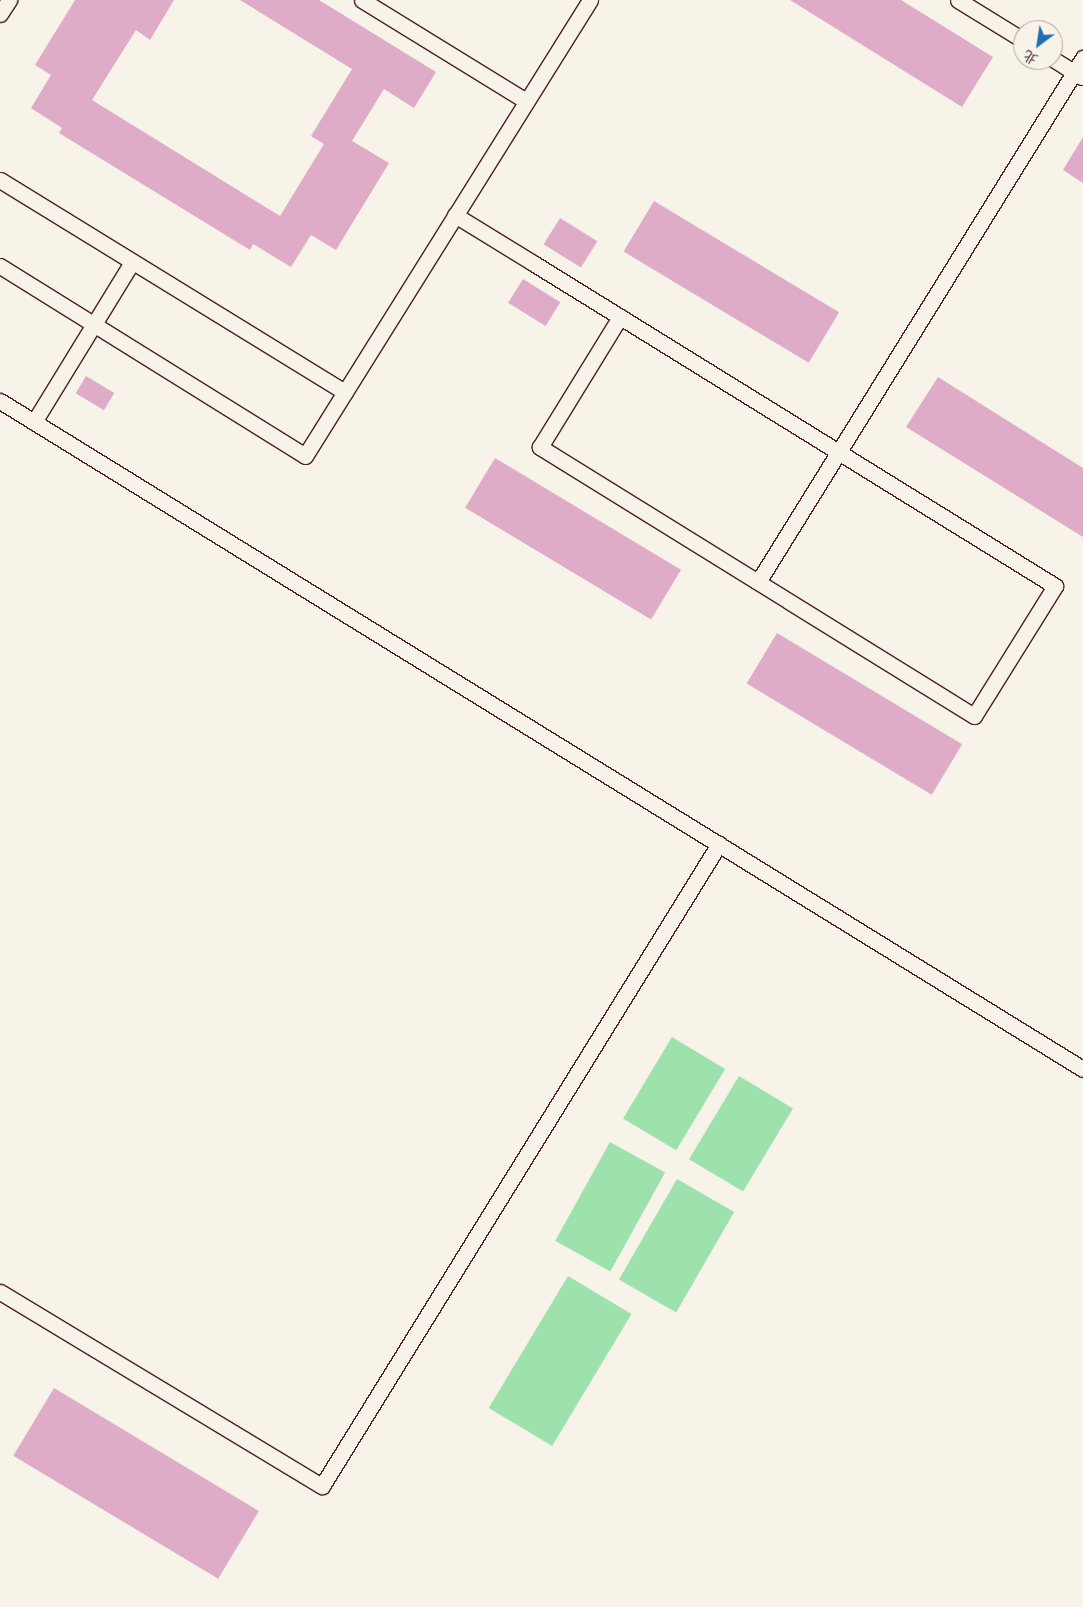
<!DOCTYPE html>
<html>
<head>
<meta charset="utf-8">
<style>
  body { margin:0 }
  #map { position:relative; width:1083px; height:1607px; overflow:hidden; background:#f7f3e8; font-family:Pangolin,"LXGW WenKai TC",sans-serif }
  div>[style] { position:absolute }
  [style*='--x'] { left:calc(var(--x)*1px); top:calc(var(--y)*1px); width:calc(var(--w)*1px); rotate:calc(var(--a)*1deg) }
  .green>* { inset:0; background:#9de1ad; transform-origin:0 0 }
  .building>* { inset:0; background:#dfacc8; transform-origin:0 0 }
  .roads { filter:drop-shadow(1px 0 #4a1f2b) drop-shadow(-1px 0 #4a1f2b) drop-shadow(0 1px #4a1f2b) drop-shadow(0 -1px #4a1f2b) }
  .service>* { height:15px; margin:-7.5px; padding:0 7.5px; transform-origin:7.5px; border-radius:7.5px; background:#f7f3e8 }
  span { translate:-50% -50%; white-space:nowrap; text-align:center; line-height:1.15; -webkit-text-stroke:4px #f7f3e8; paint-order:stroke }
  .north { position:absolute; left:1013px; top:20px; width:50px; height:50px; box-sizing:border-box; background:#f7f3e8; border:1px solid #b29e9c; border-radius:50%; rotate:211deg; font-size:14px; font-weight:700; line-height:20px; text-align:center; color:#4a1f2b }
  .north::after { content:''; display:block; margin:auto; width:18px; height:22px; background:#1f6fb2; clip-path:polygon(50% 0,100% 100%,50% 72%,0 100%) }
</style>
</head>
<body>
<div id="map">
  <div class="green">
    <i style="left:672px;top:1037px;width:62px;height:95px;rotate:31deg"></i>
    <i style="left:739px;top:1076px;width:63px;height:97px;rotate:31deg"></i>
    <i style="left:610px;top:1142px;width:63px;height:113px;rotate:29deg"></i>
    <i style="left:677px;top:1179px;width:66px;height:116px;rotate:30deg"></i>
    <i style="left:568px;top:1276px;width:74px;height:154px;rotate:31deg"></i>
  </div>
  <div class="building">
    <i style="clip-path:polygon(75px 0,174px 0,150px 40px,136px 30px,92px 100px,280px 216px,324px 144px,311px 136px,352px 69px,240px 0,319px 0,436px 72px,414px 108px,384px 89px,352px 141px,389px 163px,336px 250px,311px 235px,291px 267px,253px 244px,250px 250px,59px 133px,62px 128px,31px 108px,51px 75px,35px 65px)"></i>
    <i style="clip-path:polygon(790px 0,901px 0,993px 57px,962px 107px)"></i>
    <i style="clip-path:polygon(1083px 137px,1083px 183px,1063px 170px)"></i>
    <i style="left:654px;top:201px;width:216px;height:59px;rotate:31deg"></i>
    <i style="left:560px;top:218px;width:44px;height:31px;rotate:32deg"></i>
    <i style="left:523px;top:279px;width:44px;height:28px;rotate:32deg"></i>
    <i style="left:86px;top:376px;width:33px;height:20px;rotate:31deg"></i>
    <i style="clip-path:polygon(938px 377px,1083px 468px,1083px 537px,906px 427px)"></i>
    <i style="left:495px;top:458px;width:217px;height:58px;rotate:31deg"></i>
    <i style="left:777px;top:633px;width:216px;height:59px;rotate:31deg"></i>
    <i style="left:54px;top:1388px;width:239px;height:79px;rotate:31deg"></i>
  </div>
  <div class="roads">
    <div class="service">
      <i style="--x:362;--y:0;--w:193;--a:31.6"></i>
      <i style="--x:958;--y:0;--w:76;--a:31.6"></i>
      <i style="--x:0;--y:14;--w:17;--a:-57"></i>
      <i style="--x:1053;--y:59;--w:34;--a:32"></i>
      <i style="--x:0;--y:180;--w:405;--a:31.6"></i>
      <i style="--x:455;--y:215;--w:92;--a:31.6"></i>
      <i style="--x:533;--y:263;--w:614;--a:31.75"></i>
      <i style="--x:1055;--y:586;--w:153;--a:121.9"></i>
      <i style="--x:974;--y:716;--w:511;--a:-148.21"></i>
      <i style="--x:540;--y:447;--w:153;--a:-58.4"></i>
      <i style="--x:0;--y:266;--w:359;--a:31.9"></i>
      <i style="--x:305;--y:456;--w:538;--a:-57.99"></i>
      <i style="--x:0;--y:401;--w:1272;--a:31.67"></i>
      <i style="--x:34;--y:422;--w:188;--a:-58.5"></i>
      <i style="--x:758;--y:582;--w:617;--a:-58.19"></i>
      <i style="--x:0;--y:1292;--w:376;--a:31.1"></i>
      <i style="--x:322;--y:1486;--w:755;--a:-58.27"></i>
    </div>
  </div>
  <div class="north">北</div>
</div>
</body>
</html>
